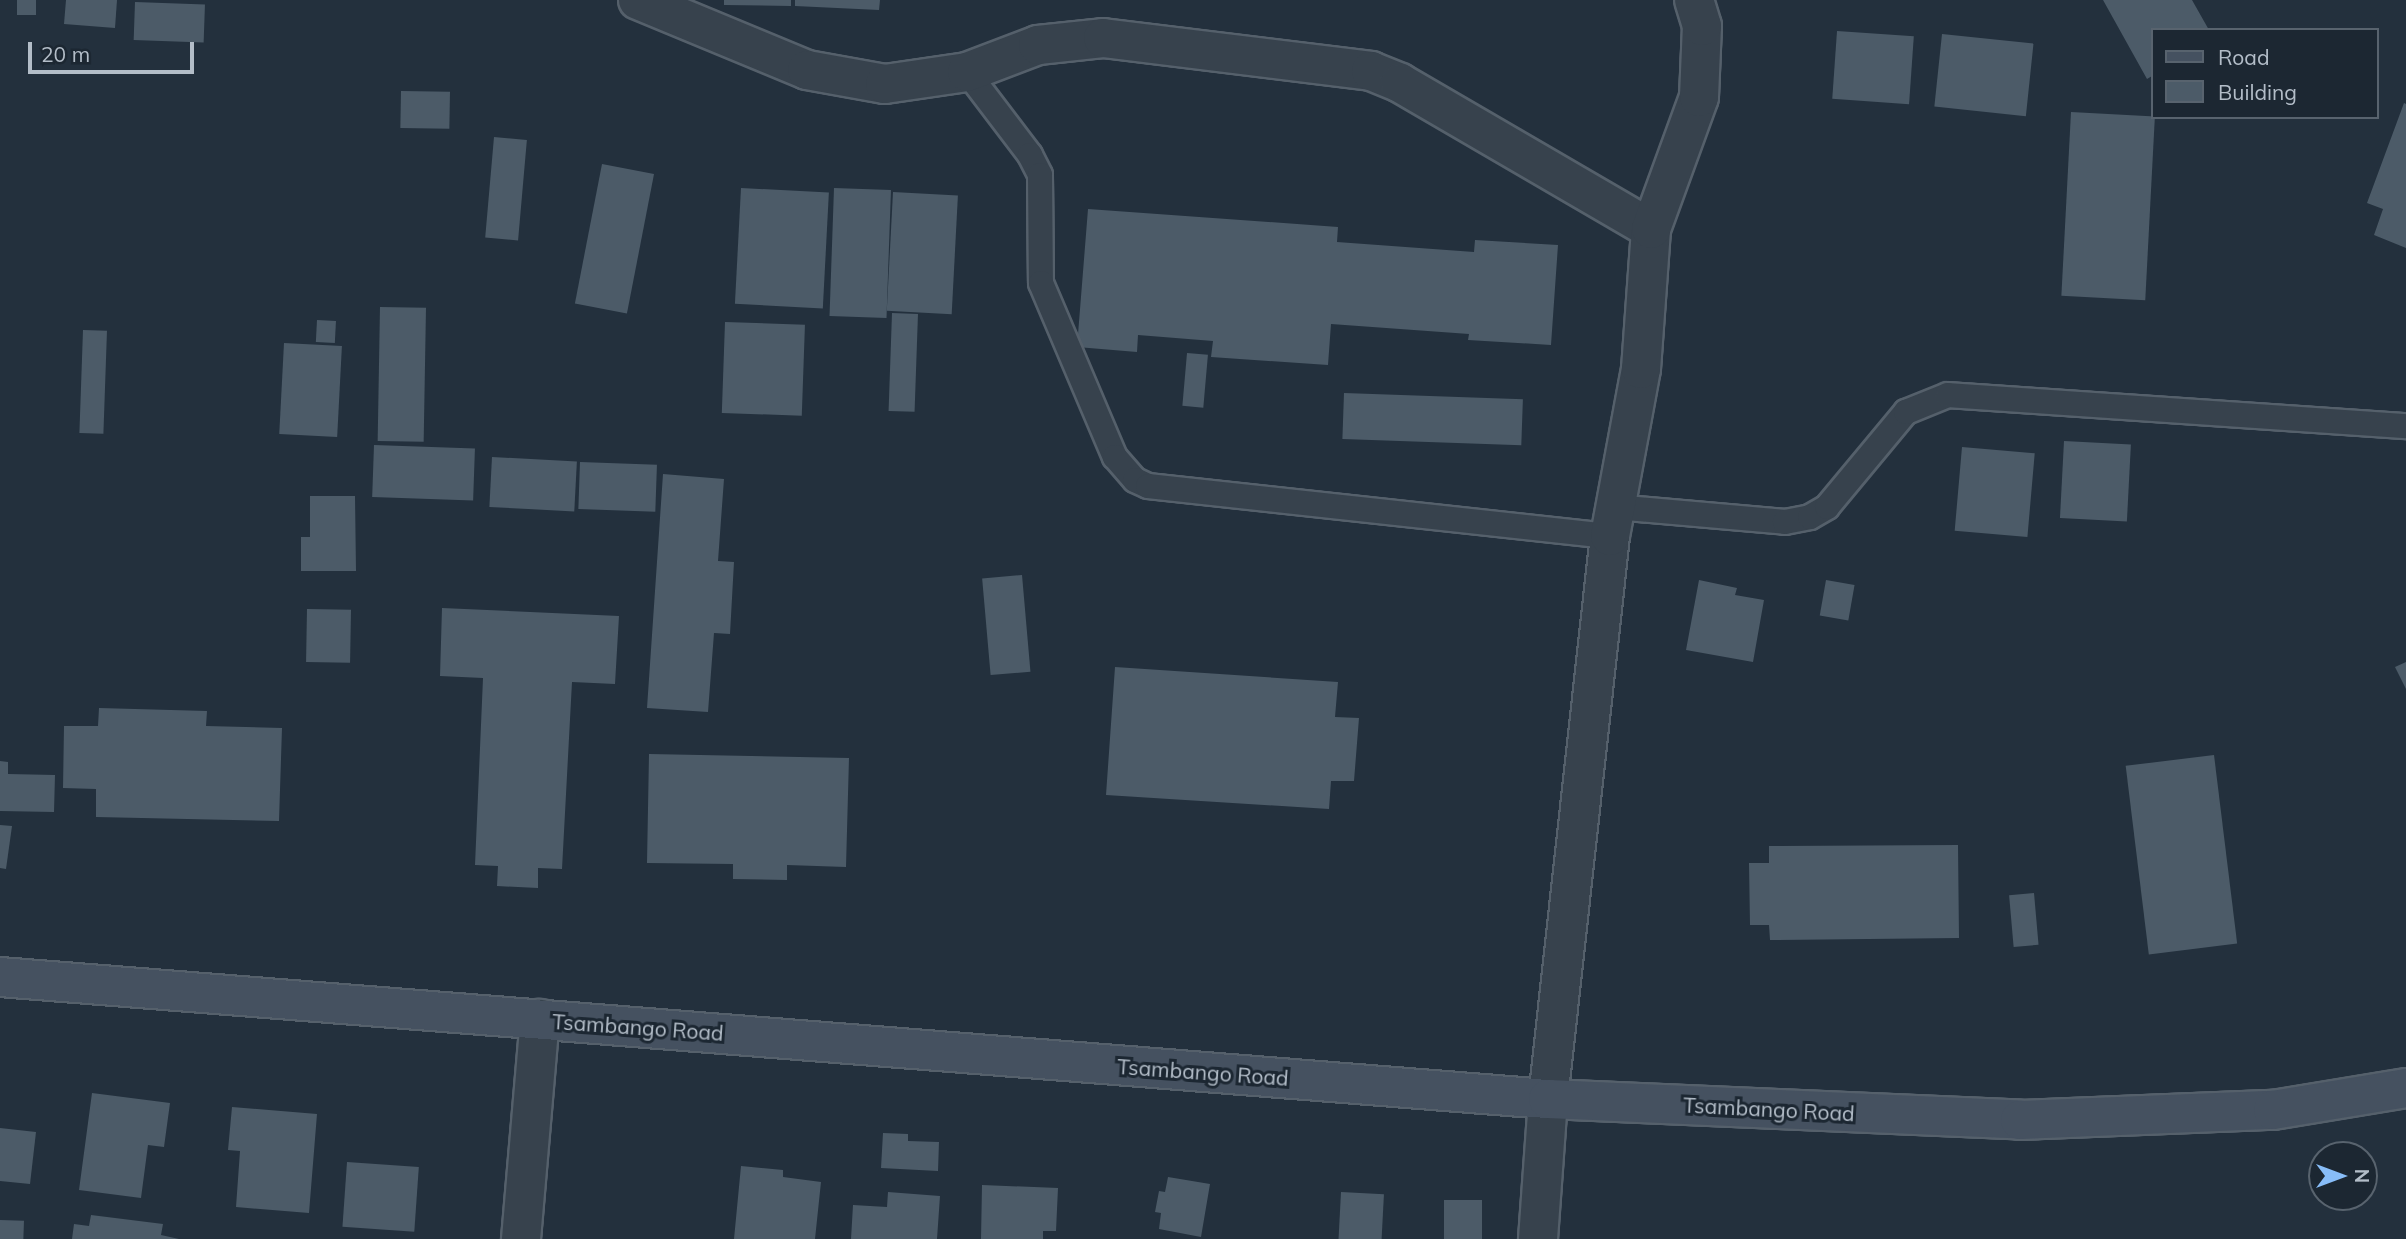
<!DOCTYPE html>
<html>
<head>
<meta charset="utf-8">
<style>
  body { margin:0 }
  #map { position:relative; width:2406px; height:1239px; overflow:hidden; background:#23303d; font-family:Mulish,sans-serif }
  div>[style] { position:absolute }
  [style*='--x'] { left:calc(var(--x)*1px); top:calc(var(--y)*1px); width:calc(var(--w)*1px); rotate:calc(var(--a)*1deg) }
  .building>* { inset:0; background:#4c5b68; transform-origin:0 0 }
  .roads { filter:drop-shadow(2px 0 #55606b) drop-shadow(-2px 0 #55606b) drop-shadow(0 2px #55606b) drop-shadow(0 -2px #55606b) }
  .lane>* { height:24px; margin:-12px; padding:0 12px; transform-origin:12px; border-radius:12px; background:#37424d }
  .street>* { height:38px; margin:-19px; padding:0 19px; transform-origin:19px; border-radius:19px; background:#37424d }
  .secondary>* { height:38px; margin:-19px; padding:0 19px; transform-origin:19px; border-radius:19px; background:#455160 }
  span { translate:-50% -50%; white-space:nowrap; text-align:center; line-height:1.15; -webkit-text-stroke:6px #1c2732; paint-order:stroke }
  .street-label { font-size:21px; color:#b3bdc8 }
  .legend { position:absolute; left:2151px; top:28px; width:228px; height:91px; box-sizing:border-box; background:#1c2732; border:2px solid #58636e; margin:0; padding:9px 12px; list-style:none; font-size:21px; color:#b3bdc8 }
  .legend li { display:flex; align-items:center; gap:14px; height:35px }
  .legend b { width:35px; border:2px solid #58636e }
  .north { position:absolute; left:2308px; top:1141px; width:70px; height:70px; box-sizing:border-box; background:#1c2732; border:2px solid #58636e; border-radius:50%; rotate:90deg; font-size:19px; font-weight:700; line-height:28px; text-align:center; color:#b3bdc8 }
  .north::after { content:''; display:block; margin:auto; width:24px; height:32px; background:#88bdf8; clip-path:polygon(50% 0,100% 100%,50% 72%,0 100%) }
  .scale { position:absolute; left:28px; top:42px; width:166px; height:32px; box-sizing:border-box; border:4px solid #b3bdc8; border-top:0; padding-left:9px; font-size:21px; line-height:24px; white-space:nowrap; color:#b3bdc8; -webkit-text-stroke:5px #1c2732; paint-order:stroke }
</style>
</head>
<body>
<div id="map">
  <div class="building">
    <i style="left:17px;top:0;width:19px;height:15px"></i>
    <i style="clip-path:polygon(66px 0,117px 0,115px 28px,64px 24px)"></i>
    <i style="clip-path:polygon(724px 0,791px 0,791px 6px,724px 5px)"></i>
    <i style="clip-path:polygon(795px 0,880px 0,879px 10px,795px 6px)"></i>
    <i style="clip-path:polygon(2103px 0,2192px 0,2209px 30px,2152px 30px,2152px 76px,2147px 79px)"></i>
    <i style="left:135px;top:2px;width:70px;height:38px;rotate:2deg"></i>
    <i style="left:1837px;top:31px;width:77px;height:68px;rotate:4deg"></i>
    <i style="left:1942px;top:34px;width:92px;height:73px;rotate:6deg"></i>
    <i style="left:401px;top:91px;width:49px;height:37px;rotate:1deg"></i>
    <i style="clip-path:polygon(2404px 103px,2406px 104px,2406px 248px,2374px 235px,2383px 209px,2367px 203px)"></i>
    <i style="left:2071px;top:112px;width:84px;height:184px;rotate:3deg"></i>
    <i style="left:494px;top:137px;width:33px;height:101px;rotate:5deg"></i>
    <i style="left:602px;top:164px;width:53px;height:142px;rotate:11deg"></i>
    <i style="left:741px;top:188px;width:88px;height:116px;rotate:3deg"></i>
    <i style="left:834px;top:188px;width:57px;height:128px;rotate:2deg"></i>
    <i style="left:893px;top:192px;width:65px;height:119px;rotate:3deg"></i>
    <i style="clip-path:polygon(1088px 209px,1338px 227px,1337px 242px,1474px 252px,1475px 240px,1558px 245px,1551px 345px,1468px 340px,1469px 334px,1331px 324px,1328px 365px,1211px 357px,1213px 341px,1138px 335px,1137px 352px,1077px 347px)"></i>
    <i style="left:380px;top:307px;width:46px;height:134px;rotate:1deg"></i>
    <i style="left:892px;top:313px;width:26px;height:98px;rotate:2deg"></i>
    <i style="left:317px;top:320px;width:19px;height:22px;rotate:3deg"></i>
    <i style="left:725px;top:322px;width:80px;height:91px;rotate:2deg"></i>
    <i style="left:83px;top:330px;width:24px;height:103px;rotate:2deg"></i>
    <i style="left:284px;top:343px;width:58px;height:91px;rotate:3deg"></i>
    <i style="left:1187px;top:353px;width:21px;height:53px;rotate:5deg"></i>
    <i style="left:1344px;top:393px;width:179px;height:46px;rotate:2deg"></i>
    <i style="left:2064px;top:441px;width:67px;height:77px;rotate:3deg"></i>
    <i style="left:374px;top:445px;width:101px;height:52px;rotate:2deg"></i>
    <i style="left:1962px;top:447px;width:73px;height:84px;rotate:5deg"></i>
    <i style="left:492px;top:457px;width:85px;height:50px;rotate:3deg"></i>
    <i style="left:580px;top:462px;width:77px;height:47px;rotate:2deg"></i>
    <i style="clip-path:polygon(663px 474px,724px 479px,718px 561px,734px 562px,730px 634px,714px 633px,708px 712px,647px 708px)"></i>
    <i style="clip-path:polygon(310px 496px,355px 496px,356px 571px,301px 571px,301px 537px,310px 537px)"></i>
    <i style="left:1022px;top:575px;width:97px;height:40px;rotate:85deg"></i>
    <i style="clip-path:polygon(1699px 580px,1737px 588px,1735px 595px,1764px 600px,1753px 662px,1686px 650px)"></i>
    <i style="left:1826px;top:580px;width:29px;height:36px;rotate:10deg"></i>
    <i style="clip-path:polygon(442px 608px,619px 616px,615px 684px,572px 682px,562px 869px,538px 868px,538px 888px,497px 886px,498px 866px,475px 865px,483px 678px,440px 676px)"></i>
    <i style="left:307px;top:609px;width:44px;height:53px;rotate:1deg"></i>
    <i style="clip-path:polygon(2406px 662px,2406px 689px,2395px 667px)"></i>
    <i style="clip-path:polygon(1115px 667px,1338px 682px,1335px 717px,1359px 718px,1354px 781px,1331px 781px,1329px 809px,1106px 795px)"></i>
    <i style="clip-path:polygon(99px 708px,207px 711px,206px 726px,282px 728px,279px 821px,96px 817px,96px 789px,63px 788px,64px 726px,98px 726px)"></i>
    <i style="clip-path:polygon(649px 754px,849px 758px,846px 867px,787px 865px,787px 880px,733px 879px,733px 864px,647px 863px)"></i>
    <i style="left:2214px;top:755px;width:190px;height:89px;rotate:83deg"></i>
    <i style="clip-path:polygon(0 761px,8px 762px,8px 774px,55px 775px,54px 812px,0 811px)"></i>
    <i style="clip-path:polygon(0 825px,12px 826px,6px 869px,0 868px)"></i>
    <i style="clip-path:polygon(1958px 845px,1959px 938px,1770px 940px,1769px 925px,1750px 925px,1749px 863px,1769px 863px,1769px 846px)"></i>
    <i style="left:2034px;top:893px;width:52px;height:25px;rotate:85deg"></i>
    <i style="clip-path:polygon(92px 1093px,170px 1103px,164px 1147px,148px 1145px,141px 1198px,79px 1190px)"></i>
    <i style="clip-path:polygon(232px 1107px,317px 1114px,309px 1213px,236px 1207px,240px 1151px,228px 1150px)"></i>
    <i style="clip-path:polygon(0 1128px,36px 1132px,30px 1184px,0 1181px)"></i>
    <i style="clip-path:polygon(883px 1133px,908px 1134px,908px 1141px,939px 1142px,938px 1171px,881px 1168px)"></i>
    <i style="left:347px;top:1162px;width:72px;height:65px;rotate:4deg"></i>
    <i style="clip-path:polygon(741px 1166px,783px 1170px,783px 1177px,821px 1182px,815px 1239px,734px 1239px)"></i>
    <i style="clip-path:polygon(1168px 1177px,1210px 1184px,1201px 1237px,1159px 1229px,1161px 1213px,1155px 1212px,1159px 1191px,1165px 1192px)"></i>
    <i style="clip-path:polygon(982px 1185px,1058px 1188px,1056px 1231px,1043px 1231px,1043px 1239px,981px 1239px)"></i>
    <i style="clip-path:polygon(888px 1192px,940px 1196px,937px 1239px,851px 1239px,853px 1205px,887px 1207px)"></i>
    <i style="left:1341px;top:1192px;width:43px;height:47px;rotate:3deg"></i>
    <i style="left:1444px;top:1200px;width:38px;height:39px"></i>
    <i style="clip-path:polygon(91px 1215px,163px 1224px,161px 1235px,179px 1239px,72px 1239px,74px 1224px,89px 1226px)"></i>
    <i style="left:0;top:1220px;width:24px;height:19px;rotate:2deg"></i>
  </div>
  <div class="roads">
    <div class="lane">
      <i style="--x:967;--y:72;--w:104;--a:52.8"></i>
      <i style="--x:1030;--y:155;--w:22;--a:63"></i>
      <i style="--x:1040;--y:175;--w:108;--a:89.5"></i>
      <i style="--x:1041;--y:283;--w:189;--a:67"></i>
      <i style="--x:1115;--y:457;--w:30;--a:49"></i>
      <i style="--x:1135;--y:480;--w:14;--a:25"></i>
      <i style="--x:1148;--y:486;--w:465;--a:6.2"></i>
      <i style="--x:1615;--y:507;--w:171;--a:5"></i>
      <i style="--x:1785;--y:522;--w:25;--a:-11"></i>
      <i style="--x:1810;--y:517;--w:20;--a:-30"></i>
      <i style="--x:1827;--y:507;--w:124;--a:-50.3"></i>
      <i style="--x:1906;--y:412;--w:45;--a:-22"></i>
      <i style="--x:1948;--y:395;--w:459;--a:3.9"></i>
    </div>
    <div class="street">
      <i style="--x:638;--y:0;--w:183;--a:22.5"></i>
      <i style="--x:807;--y:70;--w:79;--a:10.2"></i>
      <i style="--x:885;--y:84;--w:83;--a:-8.3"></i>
      <i style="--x:967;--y:72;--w:76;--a:-20.8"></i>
      <i style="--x:1038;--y:45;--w:65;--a:-6.1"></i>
      <i style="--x:1103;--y:38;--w:270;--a:7"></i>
      <i style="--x:1371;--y:71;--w:31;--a:22"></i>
      <i style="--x:1400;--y:83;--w:290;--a:30.2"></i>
      <i style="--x:521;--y:1239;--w:221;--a:-85.1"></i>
      <i style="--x:1538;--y:1239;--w:140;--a:-85.9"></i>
      <i style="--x:1548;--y:1099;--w:566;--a:-83.72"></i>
      <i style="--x:1610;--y:536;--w:170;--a:-79.5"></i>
      <i style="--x:1641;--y:369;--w:140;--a:-85.9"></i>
      <i style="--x:1651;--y:229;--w:140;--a:-70"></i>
      <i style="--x:1699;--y:97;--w:71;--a:-87.6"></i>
      <i style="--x:1702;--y:26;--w:27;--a:-107"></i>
    </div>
    <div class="secondary">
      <i style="--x:0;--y:977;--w:1553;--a:4.51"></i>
      <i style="--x:1548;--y:1099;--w:472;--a:2.5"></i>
      <i style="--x:2020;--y:1120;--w:253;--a:-2.3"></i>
      <i style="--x:2273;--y:1110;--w:135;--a:-9.4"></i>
    </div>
  </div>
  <div class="street-label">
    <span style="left:638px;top:1027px;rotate:4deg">Tsambango Road</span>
    <span style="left:1203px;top:1072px;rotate:4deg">Tsambango Road</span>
    <span style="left:1769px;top:1109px;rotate:3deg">Tsambango Road</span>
  </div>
  <ul class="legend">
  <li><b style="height:9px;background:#455160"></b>Road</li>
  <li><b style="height:19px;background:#4c5b68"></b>Building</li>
  </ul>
  <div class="north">N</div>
  <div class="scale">20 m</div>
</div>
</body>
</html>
